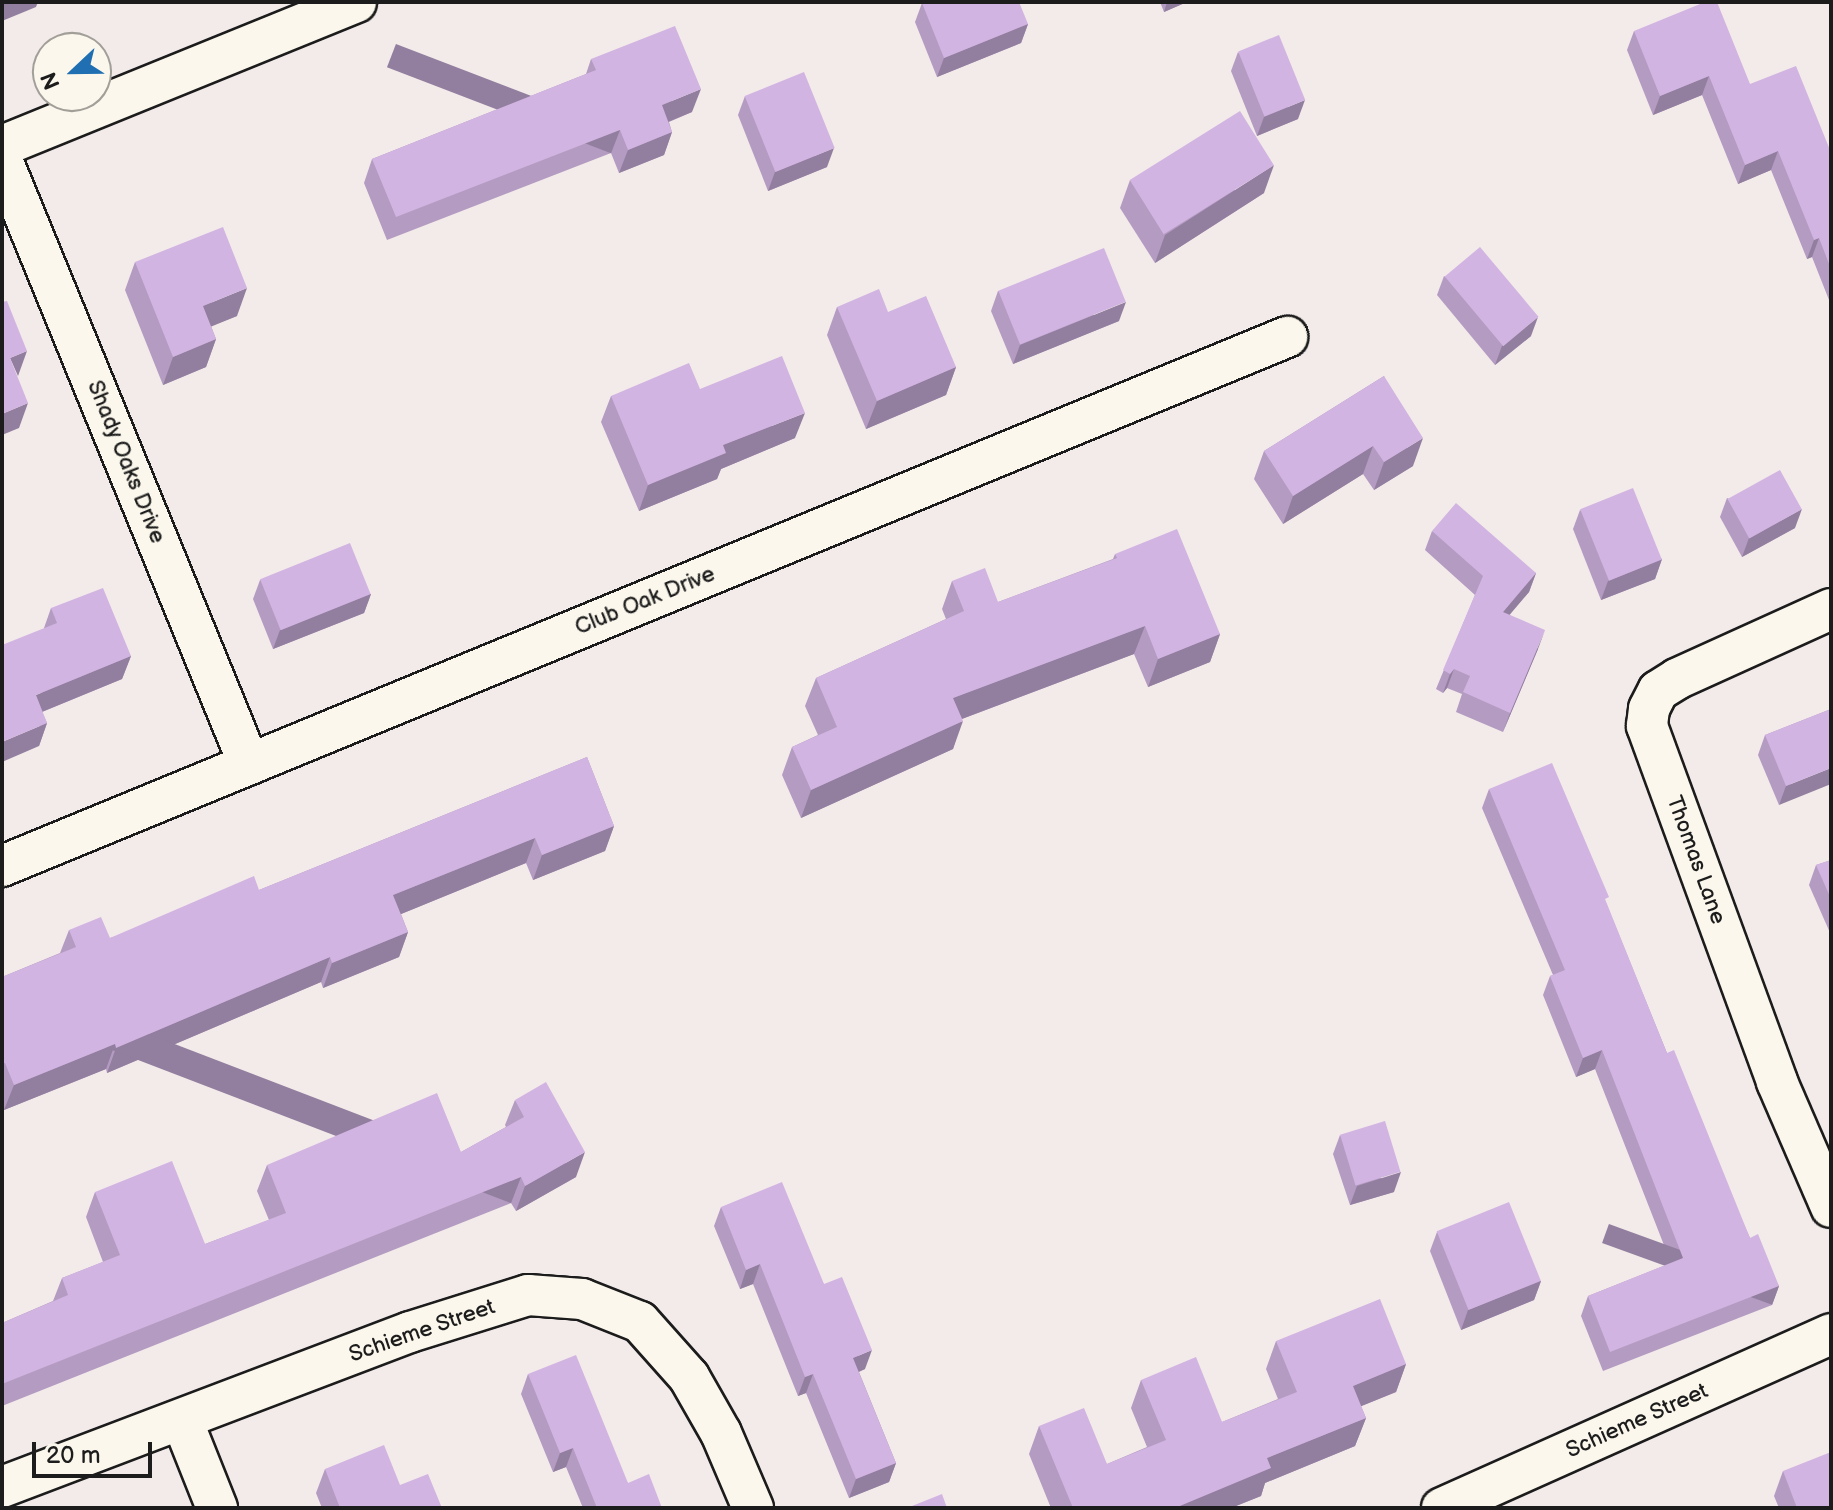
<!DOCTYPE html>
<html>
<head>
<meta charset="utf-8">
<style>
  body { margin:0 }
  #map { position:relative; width:1833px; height:1510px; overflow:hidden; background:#f3eaea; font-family:"Balsamiq Sans",sans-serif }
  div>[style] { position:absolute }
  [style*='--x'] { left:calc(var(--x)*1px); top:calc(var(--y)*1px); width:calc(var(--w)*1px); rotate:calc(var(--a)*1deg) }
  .roads { filter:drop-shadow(2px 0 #1c1c1c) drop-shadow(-2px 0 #1c1c1c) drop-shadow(0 2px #1c1c1c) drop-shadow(0 -2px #1c1c1c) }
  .minor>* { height:40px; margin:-20px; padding:0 20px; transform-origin:20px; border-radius:20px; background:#fbf7ec }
  .wall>* { inset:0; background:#b49bc2 }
  .shaded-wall>* { inset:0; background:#927e9e; transform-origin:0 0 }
  .building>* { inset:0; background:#d1b4e1; transform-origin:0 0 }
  span { translate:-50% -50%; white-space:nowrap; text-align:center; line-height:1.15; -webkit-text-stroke:6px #fbf7ec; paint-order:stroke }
  .street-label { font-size:22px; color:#1c1c1c }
  .frame { position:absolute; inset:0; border:4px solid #1c1c1c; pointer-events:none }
  .north { position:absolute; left:32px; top:32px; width:80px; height:80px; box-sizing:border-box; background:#fbf7ec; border:2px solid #a29f99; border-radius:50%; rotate:248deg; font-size:22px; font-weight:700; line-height:32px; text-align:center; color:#1c1c1c }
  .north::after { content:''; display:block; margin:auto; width:28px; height:36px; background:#1f6fb2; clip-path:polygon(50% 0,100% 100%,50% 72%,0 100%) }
  .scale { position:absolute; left:32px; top:1442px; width:120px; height:36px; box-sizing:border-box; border:4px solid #1c1c1c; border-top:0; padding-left:10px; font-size:24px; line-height:28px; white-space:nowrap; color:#1c1c1c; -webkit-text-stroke:6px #fbf7ec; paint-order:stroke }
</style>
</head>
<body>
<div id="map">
  <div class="roads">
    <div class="minor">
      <i style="--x:2;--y:146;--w:382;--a:-22.1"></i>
      <i style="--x:2;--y:160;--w:653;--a:67.76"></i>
      <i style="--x:1831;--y:609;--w:169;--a:155.6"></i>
      <i style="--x:1677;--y:679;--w:22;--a:148"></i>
      <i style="--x:1658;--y:691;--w:20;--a:117"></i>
      <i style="--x:1649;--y:709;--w:17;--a:97"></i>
      <i style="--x:1647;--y:726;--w:379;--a:69.9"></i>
      <i style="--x:1777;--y:1082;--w:136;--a:66.6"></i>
      <i style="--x:2;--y:866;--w:1390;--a:-22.38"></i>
      <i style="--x:182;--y:1420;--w:95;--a:68.3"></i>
      <i style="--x:2;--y:1487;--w:436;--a:-20.8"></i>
      <i style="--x:410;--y:1332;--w:124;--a:-17.4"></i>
      <i style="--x:528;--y:1295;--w:54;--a:4.2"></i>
      <i style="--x:582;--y:1299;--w:62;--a:21.6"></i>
      <i style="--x:640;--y:1322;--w:74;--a:48.3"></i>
      <i style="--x:689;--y:1377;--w:64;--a:60.3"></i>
      <i style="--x:721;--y:1433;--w:82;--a:66.9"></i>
      <i style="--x:1442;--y:1508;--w:426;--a:-24.1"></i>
    </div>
  </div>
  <div class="wall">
    <i style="clip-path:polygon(1160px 2px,1187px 2px,1164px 12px)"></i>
    <i style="clip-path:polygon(922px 3px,1028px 24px,1021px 43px,937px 77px,915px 22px)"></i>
    <i style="clip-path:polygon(1634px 31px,1750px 84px,1830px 150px,1831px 149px,1831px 305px,1812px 257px,1807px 259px,1771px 170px,1738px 184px,1702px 95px,1653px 115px,1627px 50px)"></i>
    <i style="clip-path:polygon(1238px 52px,1298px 119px,1257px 136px,1231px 71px)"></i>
    <i style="clip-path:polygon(591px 59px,692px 112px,669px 122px,672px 132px,664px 155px,619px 173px,611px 153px,387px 240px,364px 183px,372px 159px,586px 74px)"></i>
    <i style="clip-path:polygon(745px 96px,827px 167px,768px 191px,738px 115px)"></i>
    <i style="clip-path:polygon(1130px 180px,1264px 193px,1155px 263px,1120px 208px)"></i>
    <i style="clip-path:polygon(135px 262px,237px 316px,211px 326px,216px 339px,206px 367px,163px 385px,125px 290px)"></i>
    <i style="clip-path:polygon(1444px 276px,1531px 336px,1495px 365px,1437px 295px)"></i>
    <i style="clip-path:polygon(998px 291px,1119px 321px,1013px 364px,991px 311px)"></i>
    <i style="clip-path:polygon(837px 307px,888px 312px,956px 367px,946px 395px,866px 429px,827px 335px)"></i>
    <i style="clip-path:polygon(1384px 376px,1413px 466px,1374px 490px,1363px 474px,1283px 524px,1254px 479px,1264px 451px)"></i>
    <i style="clip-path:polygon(700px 389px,795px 438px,721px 469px,717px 479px,639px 511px,601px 422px,611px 396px)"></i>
    <i style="clip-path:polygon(1727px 498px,1795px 528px,1742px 557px,1720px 517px)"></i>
    <i style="clip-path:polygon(1580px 510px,1662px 559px,1655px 579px,1601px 600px,1573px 529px)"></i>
    <i style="clip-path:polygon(1432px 531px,1536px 573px,1529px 592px,1509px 614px,1538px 649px,1503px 732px,1456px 712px,1462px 694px,1447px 688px,1443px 693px,1436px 689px,1475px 595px,1425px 550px)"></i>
    <i style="clip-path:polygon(1115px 554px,1220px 634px,1210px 662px,1148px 687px,1134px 654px,962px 719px,953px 749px,801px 818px,782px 775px,792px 747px,818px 735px,805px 706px,816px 678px,946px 619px,942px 609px,952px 581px,998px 602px,1113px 559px)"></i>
    <i style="clip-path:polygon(260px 580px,371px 594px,364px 613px,273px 649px,253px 599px)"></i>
    <i style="clip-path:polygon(51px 608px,131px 656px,122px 679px,42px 712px,47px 723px,39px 746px,44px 628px)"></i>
    <i style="clip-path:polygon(1831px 709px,1779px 805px,1758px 755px,1765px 735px)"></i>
    <i style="clip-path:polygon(587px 757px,614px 826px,605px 851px,533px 880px,526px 863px,401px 914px,408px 932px,399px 957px,323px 988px,321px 982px,107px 1073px,106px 1069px,4px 1110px,2px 1104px,2px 977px,60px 953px,69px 930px,110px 938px,259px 890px)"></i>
    <i style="clip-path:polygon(1489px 789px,1606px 903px,1667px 1053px,1750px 1238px,1779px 1286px,1772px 1305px,1603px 1371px,1581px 1316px,1588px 1296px,1671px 1263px,1595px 1069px,1576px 1077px,1543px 995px,1550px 976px,1553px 975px,1482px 808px)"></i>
    <i style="clip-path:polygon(1831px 860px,1831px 935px,1809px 885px,1816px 865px)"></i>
    <i style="clip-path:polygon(515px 1100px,576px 1177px,516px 1211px,511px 1203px,2px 1406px,2px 1323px,53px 1301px,62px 1278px,103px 1262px,86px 1217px,95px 1192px,205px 1244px,269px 1220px,257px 1191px,267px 1165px,461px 1152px,506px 1127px,505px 1125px)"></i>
    <i style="clip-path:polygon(1340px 1135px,1394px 1192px,1350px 1205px,1333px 1154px)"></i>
    <i style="clip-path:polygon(721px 1207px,824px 1284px,865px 1369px,859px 1372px,896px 1463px,889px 1482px,849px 1498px,806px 1393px,798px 1396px,753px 1284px,740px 1289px,714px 1226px)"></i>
    <i style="clip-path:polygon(1437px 1232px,1541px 1281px,1534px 1300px,1461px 1330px,1430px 1251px)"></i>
    <i style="clip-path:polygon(1276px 1341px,1406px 1364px,1396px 1392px,1361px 1406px,1366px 1418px,1355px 1446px,1265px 1483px,1261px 1496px,1231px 1508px,1051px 1508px,1029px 1454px,1039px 1426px,1107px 1464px,1147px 1447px,1131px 1408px,1141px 1380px,1222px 1422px,1278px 1399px,1266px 1369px)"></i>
    <i style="clip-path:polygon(528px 1374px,628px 1483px,662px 1508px,583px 1508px,566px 1467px,553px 1472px,521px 1394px)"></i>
    <i style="clip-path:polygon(325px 1469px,400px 1485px,442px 1508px,322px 1508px,316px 1493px)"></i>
    <i style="clip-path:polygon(1783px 1471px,1831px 1508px,1779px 1508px,1774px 1496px)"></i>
  </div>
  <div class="shaded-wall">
    <i style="clip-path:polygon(2px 2px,38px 2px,36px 7px,2px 21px)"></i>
    <i style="clip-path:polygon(1167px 2px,1187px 2px,1164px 12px)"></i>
    <i style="clip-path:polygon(1028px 24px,1021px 43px,937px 77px,944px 58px)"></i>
    <i style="clip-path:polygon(1709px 76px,1702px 95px,1653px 115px,1660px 96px)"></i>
    <i style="clip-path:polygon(701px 89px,692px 112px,653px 128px,662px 105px)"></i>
    <i style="clip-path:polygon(1305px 100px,1298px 119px,1257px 136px,1264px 117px)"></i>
    <i style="left:620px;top:130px;width:25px;height:240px;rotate:111deg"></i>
    <i style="clip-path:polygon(672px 132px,664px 155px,619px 173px,628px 150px)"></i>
    <i style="clip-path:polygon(834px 148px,827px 167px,768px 191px,775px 172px)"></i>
    <i style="clip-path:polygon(1778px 151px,1771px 170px,1738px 184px,1745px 165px)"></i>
    <i style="clip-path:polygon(1274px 165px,1264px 193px,1155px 263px,1165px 235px)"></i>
    <i style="clip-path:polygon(1819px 238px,1812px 257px,1807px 259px,1814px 240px)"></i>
    <i style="clip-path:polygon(247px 288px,237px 316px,193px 334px,203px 306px)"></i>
    <i style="clip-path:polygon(1126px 302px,1119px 321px,1013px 364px,1020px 345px)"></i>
    <i style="clip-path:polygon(1538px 317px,1531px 336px,1495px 365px,1502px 346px)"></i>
    <i style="clip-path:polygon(216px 339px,206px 367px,163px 385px,173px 357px)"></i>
    <i style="clip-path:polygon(27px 351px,18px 376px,10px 358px)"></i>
    <i style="clip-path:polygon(956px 367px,946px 395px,866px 429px,877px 401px)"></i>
    <i style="clip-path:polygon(28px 403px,19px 428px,2px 435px,2px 414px)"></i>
    <i style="clip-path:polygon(805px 413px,795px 438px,721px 469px,717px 479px,639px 511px,648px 485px,723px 445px)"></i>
    <i style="clip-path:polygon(1423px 438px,1413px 466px,1374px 490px,1384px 462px)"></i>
    <i style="clip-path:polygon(1373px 446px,1363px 474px,1283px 524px,1293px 496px)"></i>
    <i style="clip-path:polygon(1802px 509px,1795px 528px,1742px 557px,1749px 538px)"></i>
    <i style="clip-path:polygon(1662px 559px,1655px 579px,1601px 600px,1608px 581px)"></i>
    <i style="clip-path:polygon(1536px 573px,1529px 592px,1496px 631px,1503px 612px)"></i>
    <i style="clip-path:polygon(371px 594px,364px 613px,273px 649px,280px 630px)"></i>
    <i style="clip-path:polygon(1145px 626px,1134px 654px,943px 726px,953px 698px)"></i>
    <i style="clip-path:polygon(1545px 630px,1538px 649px,1503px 732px,1510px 713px)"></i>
    <i style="clip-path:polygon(1220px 634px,1210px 662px,1148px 687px,1158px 659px)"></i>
    <i style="clip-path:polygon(131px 656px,122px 679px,27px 718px,36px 695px)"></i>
    <i style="clip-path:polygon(1454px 669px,1447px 688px,1443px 693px,1450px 674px)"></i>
    <i style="clip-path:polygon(963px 721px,953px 749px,801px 818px,811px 790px)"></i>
    <i style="clip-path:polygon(47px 723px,39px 746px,2px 762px,2px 742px)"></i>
    <i style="clip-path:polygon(1831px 768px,1831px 784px,1779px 805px,1786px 786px)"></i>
    <i style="clip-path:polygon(614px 826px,605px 851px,533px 880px,542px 855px)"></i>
    <i style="clip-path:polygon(535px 838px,526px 863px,384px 921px,393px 895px)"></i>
    <i style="clip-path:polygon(408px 932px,399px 957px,323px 988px,332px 963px)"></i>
    <i style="clip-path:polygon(330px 957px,321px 982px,107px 1073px,116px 1048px)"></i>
    <i style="clip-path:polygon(115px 1044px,106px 1069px,4px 1110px,14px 1085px)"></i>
    <i style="clip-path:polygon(1602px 1050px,1595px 1069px,1576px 1077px,1583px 1058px)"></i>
    <i style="clip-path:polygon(585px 1152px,576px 1177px,516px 1211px,525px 1186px)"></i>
    <i style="clip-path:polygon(1401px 1172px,1394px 1192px,1350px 1205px,1357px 1186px)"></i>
    <i style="left:521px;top:1177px;width:28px;height:559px;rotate:111deg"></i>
    <i style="clip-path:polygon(760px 1264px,753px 1284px,740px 1289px,746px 1270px)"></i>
    <i style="clip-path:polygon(1541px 1281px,1534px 1300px,1461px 1330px,1468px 1310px)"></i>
    <i style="left:1779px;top:1286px;width:20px;height:181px;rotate:110deg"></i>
    <i style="clip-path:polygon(872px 1350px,865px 1369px,846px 1377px,853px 1358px)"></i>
    <i style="clip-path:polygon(1406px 1364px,1396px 1392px,1342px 1414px,1353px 1386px)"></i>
    <i style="clip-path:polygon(813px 1374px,806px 1393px,798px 1396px,805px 1377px)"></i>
    <i style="clip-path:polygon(1366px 1418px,1355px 1446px,1265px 1483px,1261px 1496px,1231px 1508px,1175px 1508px,1267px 1458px)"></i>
    <i style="clip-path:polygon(573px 1448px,566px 1467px,553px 1472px,560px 1453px)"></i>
    <i style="clip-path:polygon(896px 1463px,889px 1482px,849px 1498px,856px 1479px)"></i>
  </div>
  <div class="building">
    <i style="clip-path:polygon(925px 2px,1019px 2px,1028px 24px,944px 58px,922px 3px)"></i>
    <i style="clip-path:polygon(1705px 2px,1717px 2px,1750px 84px,1796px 66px,1830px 150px,1831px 149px,1831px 269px,1819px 238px,1814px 240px,1778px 151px,1745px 165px,1709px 76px,1660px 96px,1634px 31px)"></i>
    <i style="clip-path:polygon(675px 26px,701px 89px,662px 105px,672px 132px,628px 150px,620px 130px,396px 217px,372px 159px,596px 70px,591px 59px)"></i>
    <i style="left:1279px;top:35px;width:70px;height:44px;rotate:68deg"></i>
    <i style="left:804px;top:72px;width:82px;height:64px;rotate:68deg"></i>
    <i style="left:1240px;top:111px;width:64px;height:130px;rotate:58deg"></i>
    <i style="clip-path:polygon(223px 227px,247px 288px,203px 306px,216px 339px,173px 357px,135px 262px)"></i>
    <i style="left:1480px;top:247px;width:91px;height:46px;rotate:50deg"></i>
    <i style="left:1104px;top:248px;width:58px;height:114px;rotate:68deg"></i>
    <i style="clip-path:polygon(879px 289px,888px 312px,926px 296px,956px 367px,877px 401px,837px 307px)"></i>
    <i style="clip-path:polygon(7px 301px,27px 351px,10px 358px,28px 403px,2px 414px,2px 302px)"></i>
    <i style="clip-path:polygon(782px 356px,805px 413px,723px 445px,726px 453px,648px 485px,611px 396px,689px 363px,700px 389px)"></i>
    <i style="clip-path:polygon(1384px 376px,1423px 438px,1384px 462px,1373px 446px,1293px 496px,1264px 451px)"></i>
    <i style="left:1780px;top:470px;width:45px;height:60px;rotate:61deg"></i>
    <i style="left:1633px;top:488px;width:77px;height:57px;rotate:68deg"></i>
    <i style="clip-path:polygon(1456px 503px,1536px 573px,1503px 612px,1545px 630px,1510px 713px,1463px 692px,1470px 676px,1454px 669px,1450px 674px,1443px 670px,1483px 576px,1432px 531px)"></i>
    <i style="clip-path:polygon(1177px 529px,1220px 634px,1158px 659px,1145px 626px,953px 698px,963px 721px,811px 790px,792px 747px,837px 727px,816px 678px,964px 611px,952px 581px,985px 568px,998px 602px,1117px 558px,1115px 554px)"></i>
    <i style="left:350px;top:543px;width:55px;height:97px;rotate:68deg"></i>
    <i style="clip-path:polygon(103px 588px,131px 656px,36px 695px,47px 723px,2px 742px,2px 645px,57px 623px,51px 608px)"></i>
    <i style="clip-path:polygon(1831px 709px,1831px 768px,1786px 786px,1765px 735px)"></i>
    <i style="clip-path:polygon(587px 757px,614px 826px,542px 855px,535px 838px,393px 895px,408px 932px,332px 963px,330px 957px,116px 1048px,115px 1044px,14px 1085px,5px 1063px,2px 1064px,2px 977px,76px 947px,69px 930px,101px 917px,110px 938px,254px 876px,259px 890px)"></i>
    <i style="clip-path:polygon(1552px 763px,1609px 897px,1605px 899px,1667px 1053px,1674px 1050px,1750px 1238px,1758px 1234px,1779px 1286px,1610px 1352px,1588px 1296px,1683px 1258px,1602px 1050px,1583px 1058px,1550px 976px,1565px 970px,1489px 789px)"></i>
    <i style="clip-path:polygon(1831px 860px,1831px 899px,1816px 865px)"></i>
    <i style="clip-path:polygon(546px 1082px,585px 1152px,525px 1186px,521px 1177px,2px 1384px,2px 1323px,68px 1295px,62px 1278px,120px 1255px,95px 1192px,172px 1161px,205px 1244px,286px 1213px,267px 1165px,437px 1093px,461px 1152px,524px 1117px,515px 1100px)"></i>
    <i style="left:1385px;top:1121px;width:53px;height:47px;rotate:73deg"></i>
    <i style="clip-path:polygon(782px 1182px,824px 1284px,842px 1277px,872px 1350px,853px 1358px,896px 1463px,856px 1479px,813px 1374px,805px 1377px,760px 1264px,746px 1270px,721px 1207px)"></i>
    <i style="left:1509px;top:1202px;width:85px;height:78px;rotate:68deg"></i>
    <i style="clip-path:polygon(1380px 1299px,1406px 1364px,1353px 1386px,1366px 1418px,1267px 1458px,1271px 1468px,1175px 1508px,1073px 1508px,1039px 1426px,1084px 1408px,1107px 1464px,1166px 1440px,1141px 1380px,1196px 1357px,1222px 1422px,1297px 1392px,1276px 1341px)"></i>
    <i style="clip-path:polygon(576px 1355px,628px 1483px,649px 1474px,662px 1508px,597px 1508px,573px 1448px,560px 1453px,528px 1374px)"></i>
    <i style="clip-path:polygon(384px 1445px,400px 1485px,428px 1474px,442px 1508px,340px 1508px,325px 1469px)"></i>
    <i style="clip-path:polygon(1831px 1452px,1831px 1508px,1797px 1508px,1783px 1471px)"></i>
    <i style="clip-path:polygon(942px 1494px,947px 1508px,907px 1508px)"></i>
  </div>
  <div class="street-label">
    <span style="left:126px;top:462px;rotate:68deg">Shady Oaks Drive</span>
    <span style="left:645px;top:601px;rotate:-22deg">Club Oak Drive</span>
    <span style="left:1696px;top:860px;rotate:70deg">Thomas Lane</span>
    <span style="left:422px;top:1331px;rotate:-19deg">Schieme Street</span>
    <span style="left:1637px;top:1421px;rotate:-24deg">Schieme Street</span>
  </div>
  <div class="frame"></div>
  <div class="north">N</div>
  <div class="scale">20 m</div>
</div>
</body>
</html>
